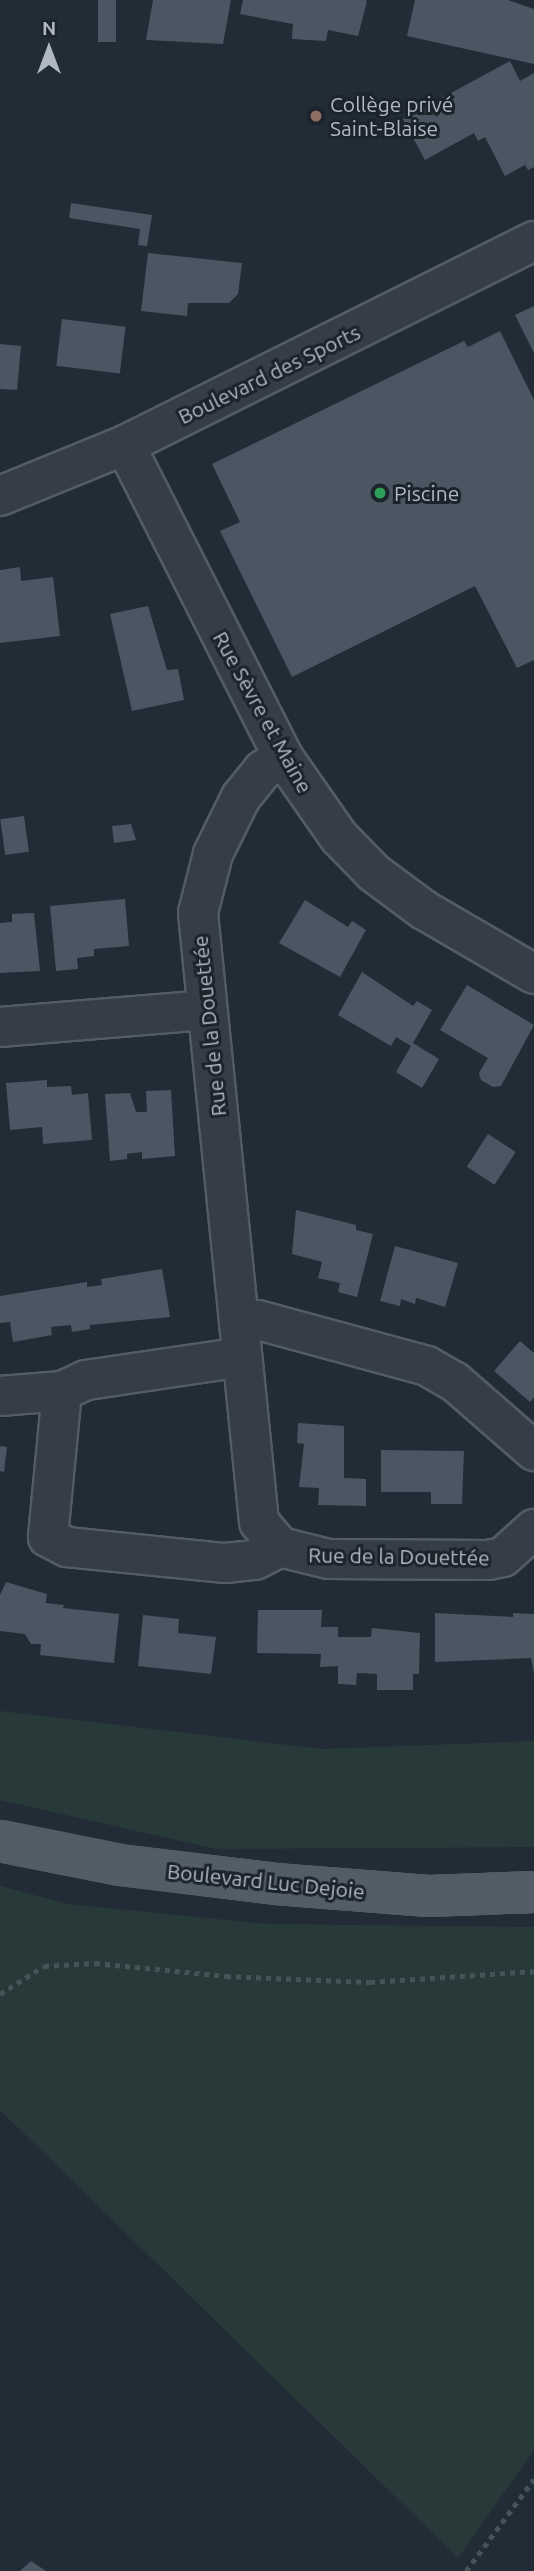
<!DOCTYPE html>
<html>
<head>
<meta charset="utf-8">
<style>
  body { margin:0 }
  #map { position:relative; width:534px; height:2571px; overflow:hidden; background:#222c36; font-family:Ubuntu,sans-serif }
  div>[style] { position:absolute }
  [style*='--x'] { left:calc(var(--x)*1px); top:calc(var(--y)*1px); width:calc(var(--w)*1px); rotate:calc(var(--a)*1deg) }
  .green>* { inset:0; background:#273a39 }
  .building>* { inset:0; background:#4a5662; transform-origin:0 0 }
  .path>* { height:4.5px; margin-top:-2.25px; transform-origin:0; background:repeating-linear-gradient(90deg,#435557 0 5px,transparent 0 10px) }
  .roads { filter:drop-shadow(2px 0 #535c65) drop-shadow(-2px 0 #535c65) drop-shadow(0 2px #535c65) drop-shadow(0 -2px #535c65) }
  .minor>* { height:38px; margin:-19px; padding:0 19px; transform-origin:19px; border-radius:19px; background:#353e47 }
  .major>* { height:38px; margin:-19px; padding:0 19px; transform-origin:19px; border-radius:19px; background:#535d67 }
  .dots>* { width:19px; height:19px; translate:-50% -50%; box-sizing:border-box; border:4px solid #1b232b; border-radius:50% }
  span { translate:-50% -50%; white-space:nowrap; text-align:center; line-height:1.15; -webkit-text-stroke:6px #1b232b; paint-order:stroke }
  .poi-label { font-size:21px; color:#b0b9c3 }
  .left { translate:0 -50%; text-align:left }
  .street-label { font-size:21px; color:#b0b9c3 }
  .north { position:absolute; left:14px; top:14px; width:70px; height:70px; -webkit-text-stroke:5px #1b232b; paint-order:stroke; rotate:0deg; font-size:19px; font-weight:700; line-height:28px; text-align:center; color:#b0b9c3 }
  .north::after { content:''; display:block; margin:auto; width:24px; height:32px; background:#b0b9c3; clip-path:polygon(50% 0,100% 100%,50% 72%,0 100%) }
</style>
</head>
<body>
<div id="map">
  <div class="green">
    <i style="clip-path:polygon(0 1711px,322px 1749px,534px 1741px,534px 1847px,216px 1849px,0 1800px)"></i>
    <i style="clip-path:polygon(0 1886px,68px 1904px,267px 1924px,534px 1927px,534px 2450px,458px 2558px,0 2110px)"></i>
  </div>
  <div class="building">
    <i style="left:98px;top:0;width:18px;height:42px"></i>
    <i style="clip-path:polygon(153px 0,231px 0,223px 44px,146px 40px)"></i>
    <i style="clip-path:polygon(243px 0,365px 0,367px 1px,358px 36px,328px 30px,326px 41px,292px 39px,293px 24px,240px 14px)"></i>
    <i style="clip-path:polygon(415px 0,508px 0,534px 9px,534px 64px,407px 36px)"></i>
    <i style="clip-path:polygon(510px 61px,520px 81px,534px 73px,534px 167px,528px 170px,525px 165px,505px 176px,485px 137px,478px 141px,474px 133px,425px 160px,403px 119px)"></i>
    <i style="clip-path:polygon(71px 203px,152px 215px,147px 246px,138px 245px,140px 229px,69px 218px)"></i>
    <i style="clip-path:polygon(148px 253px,242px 263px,238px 294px,229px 303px,188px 303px,187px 316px,141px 311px)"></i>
    <i style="clip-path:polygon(534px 306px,534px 353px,515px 315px)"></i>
    <i style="left:62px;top:319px;width:64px;height:47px;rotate:7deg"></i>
    <i style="clip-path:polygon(500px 331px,534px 400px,534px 660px,517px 668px,475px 586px,292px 677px,220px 531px,240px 522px,212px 464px,464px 341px,468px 347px)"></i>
    <i style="clip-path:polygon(0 344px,21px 346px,17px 390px,0 389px)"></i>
    <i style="clip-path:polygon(20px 567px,21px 581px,53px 577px,60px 636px,0 643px,0 570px)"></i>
    <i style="clip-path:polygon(148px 606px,167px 670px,178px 669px,184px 700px,132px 711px,110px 614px)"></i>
    <i style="left:24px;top:816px;width:36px;height:24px;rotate:82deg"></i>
    <i style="clip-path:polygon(131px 824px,136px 840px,114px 843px,112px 826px)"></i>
    <i style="clip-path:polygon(125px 899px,129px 946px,94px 949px,94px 956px,77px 958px,78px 969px,56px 971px,50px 906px)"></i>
    <i style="clip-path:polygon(305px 900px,348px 927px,352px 921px,366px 930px,340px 977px,279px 943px)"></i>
    <i style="clip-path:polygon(34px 913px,40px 971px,0 973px,0 923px,12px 922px,12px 914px)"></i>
    <i style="clip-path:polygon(362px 972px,413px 1006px,417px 1001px,432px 1010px,413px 1043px,439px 1059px,422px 1088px,396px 1072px,411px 1046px,396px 1037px,391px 1046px,338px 1015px)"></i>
    <i style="clip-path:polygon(467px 985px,534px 1025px,501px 1086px,493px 1087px,481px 1080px,479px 1073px,488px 1058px,440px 1030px)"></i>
    <i style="clip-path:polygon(47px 1080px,47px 1087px,71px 1086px,72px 1095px,88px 1093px,92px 1140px,43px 1144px,42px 1127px,10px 1130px,6px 1083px)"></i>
    <i style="clip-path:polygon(171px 1090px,175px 1156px,142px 1159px,142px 1152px,127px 1154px,127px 1159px,110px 1161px,105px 1094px,130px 1093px,136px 1112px,147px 1112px,146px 1091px)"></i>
    <i style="left:488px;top:1134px;width:33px;height:39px;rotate:33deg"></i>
    <i style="clip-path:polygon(296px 1210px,356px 1225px,356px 1230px,373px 1234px,357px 1297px,338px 1292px,340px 1283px,318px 1278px,322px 1262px,292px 1254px)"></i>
    <i style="clip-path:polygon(395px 1246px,458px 1263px,445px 1307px,416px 1298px,415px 1304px,401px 1299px,400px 1306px,380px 1301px)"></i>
    <i style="clip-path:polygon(162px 1269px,170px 1317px,90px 1325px,90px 1329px,72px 1332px,71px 1325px,51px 1327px,52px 1335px,13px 1342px,10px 1322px,0 1323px,0 1296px,87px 1282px,87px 1287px,102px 1285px,101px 1279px)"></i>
    <i style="clip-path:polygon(520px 1341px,534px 1353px,534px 1397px,530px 1402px,494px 1371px)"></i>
    <i style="clip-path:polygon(298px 1423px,344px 1426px,344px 1478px,366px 1479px,366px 1506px,318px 1505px,319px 1488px,299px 1487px,304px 1444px,297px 1443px)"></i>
    <i style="clip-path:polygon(0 1446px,7px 1447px,4px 1472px,0 1471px)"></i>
    <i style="clip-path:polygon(381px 1450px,464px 1451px,462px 1504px,431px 1504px,431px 1492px,381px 1492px)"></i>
    <i style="clip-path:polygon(6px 1582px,47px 1594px,46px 1603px,64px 1605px,63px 1608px,119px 1614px,114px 1663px,40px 1655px,41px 1644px,31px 1644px,25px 1634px,0 1631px,0 1595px)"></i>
    <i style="clip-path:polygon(258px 1610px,322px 1610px,321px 1627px,338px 1627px,338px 1637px,371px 1637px,372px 1628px,420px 1633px,419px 1674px,413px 1674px,413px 1690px,377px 1690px,377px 1674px,357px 1673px,356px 1685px,338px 1684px,338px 1666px,320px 1667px,321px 1654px,257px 1653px)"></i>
    <i style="clip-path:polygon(435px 1613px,513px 1617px,513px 1613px,534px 1614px,534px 1674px,531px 1658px,435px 1662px)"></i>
    <i style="clip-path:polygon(143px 1615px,179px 1619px,178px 1633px,216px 1637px,211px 1674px,138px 1666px)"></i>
    <i style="clip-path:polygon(31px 2561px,46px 2571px,20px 2571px)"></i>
  </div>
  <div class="path">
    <i style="--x:0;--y:1994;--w:52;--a:-32.5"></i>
    <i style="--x:44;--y:1966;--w:51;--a:-3.4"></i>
    <i style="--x:95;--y:1963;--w:132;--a:5.7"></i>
    <i style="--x:226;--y:1976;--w:144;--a:2.4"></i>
    <i style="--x:370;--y:1982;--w:164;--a:-3.8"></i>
    <i style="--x:466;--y:2571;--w:114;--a:-53.5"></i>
  </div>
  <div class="roads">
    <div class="minor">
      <i style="--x:125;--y:445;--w:350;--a:63.1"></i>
      <i style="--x:283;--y:757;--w:98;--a:55"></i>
      <i style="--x:339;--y:837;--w:50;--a:45.8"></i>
      <i style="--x:374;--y:873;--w:62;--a:36.5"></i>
      <i style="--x:424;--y:910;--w:127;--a:30.2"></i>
      <i style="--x:0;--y:496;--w:135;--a:-22.2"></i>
      <i style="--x:125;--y:445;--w:457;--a:-26.5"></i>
      <i style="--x:283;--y:757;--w:24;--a:147"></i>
      <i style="--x:263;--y:770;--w:35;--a:129"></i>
      <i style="--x:241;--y:797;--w:64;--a:116.2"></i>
      <i style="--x:213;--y:854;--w:61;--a:104.3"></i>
      <i style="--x:198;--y:913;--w:612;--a:84.28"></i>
      <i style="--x:259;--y:1522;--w:33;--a:50"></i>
      <i style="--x:280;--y:1547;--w:50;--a:13.8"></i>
      <i style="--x:329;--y:1559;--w:159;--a:0.4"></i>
      <i style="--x:488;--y:1560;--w:15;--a:-11"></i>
      <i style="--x:503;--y:1557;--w:42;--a:-42.1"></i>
      <i style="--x:0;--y:1027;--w:208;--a:-4.7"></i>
      <i style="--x:239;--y:1322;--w:19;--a:-6"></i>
      <i style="--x:258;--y:1320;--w:175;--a:15.2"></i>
      <i style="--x:427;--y:1366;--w:32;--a:30"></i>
      <i style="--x:455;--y:1382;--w:105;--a:41.1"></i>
      <i style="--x:242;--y:1357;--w:158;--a:171.6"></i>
      <i style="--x:86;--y:1380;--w:26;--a:155"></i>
      <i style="--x:62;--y:1391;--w:147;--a:95.5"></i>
      <i style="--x:48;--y:1537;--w:21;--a:28"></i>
      <i style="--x:67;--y:1547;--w:159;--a:5.8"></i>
      <i style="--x:225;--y:1563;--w:30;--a:-6"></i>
      <i style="--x:255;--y:1560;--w:28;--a:-27"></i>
      <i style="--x:0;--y:1396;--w:62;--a:-4.6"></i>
    </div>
    <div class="major">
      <i style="--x:0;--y:1841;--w:122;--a:11.3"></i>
      <i style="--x:120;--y:1865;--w:157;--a:6.9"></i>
      <i style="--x:276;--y:1884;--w:153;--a:4.5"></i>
      <i style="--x:429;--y:1896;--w:105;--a:-2.2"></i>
    </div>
  </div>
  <div class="dots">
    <i style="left:316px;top:116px;background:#8d6e63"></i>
    <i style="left:380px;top:493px;background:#2e9e5b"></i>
  </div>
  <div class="poi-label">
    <span class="left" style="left:330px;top:116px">Collège privé<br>Saint-Blaise</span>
    <span class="left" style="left:394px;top:493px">Piscine</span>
  </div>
  <div class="street-label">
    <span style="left:269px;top:374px;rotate:-26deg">Boulevard des Sports</span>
    <span style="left:263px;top:712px;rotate:61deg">Rue Sèvre et Maine</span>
    <span style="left:209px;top:1026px;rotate:-96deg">Rue de la Douettée</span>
    <span style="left:399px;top:1556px;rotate:1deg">Rue de la Douettée</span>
    <span style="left:266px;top:1881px;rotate:6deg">Boulevard Luc Dejoie</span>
  </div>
  <div class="north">N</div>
</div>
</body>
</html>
